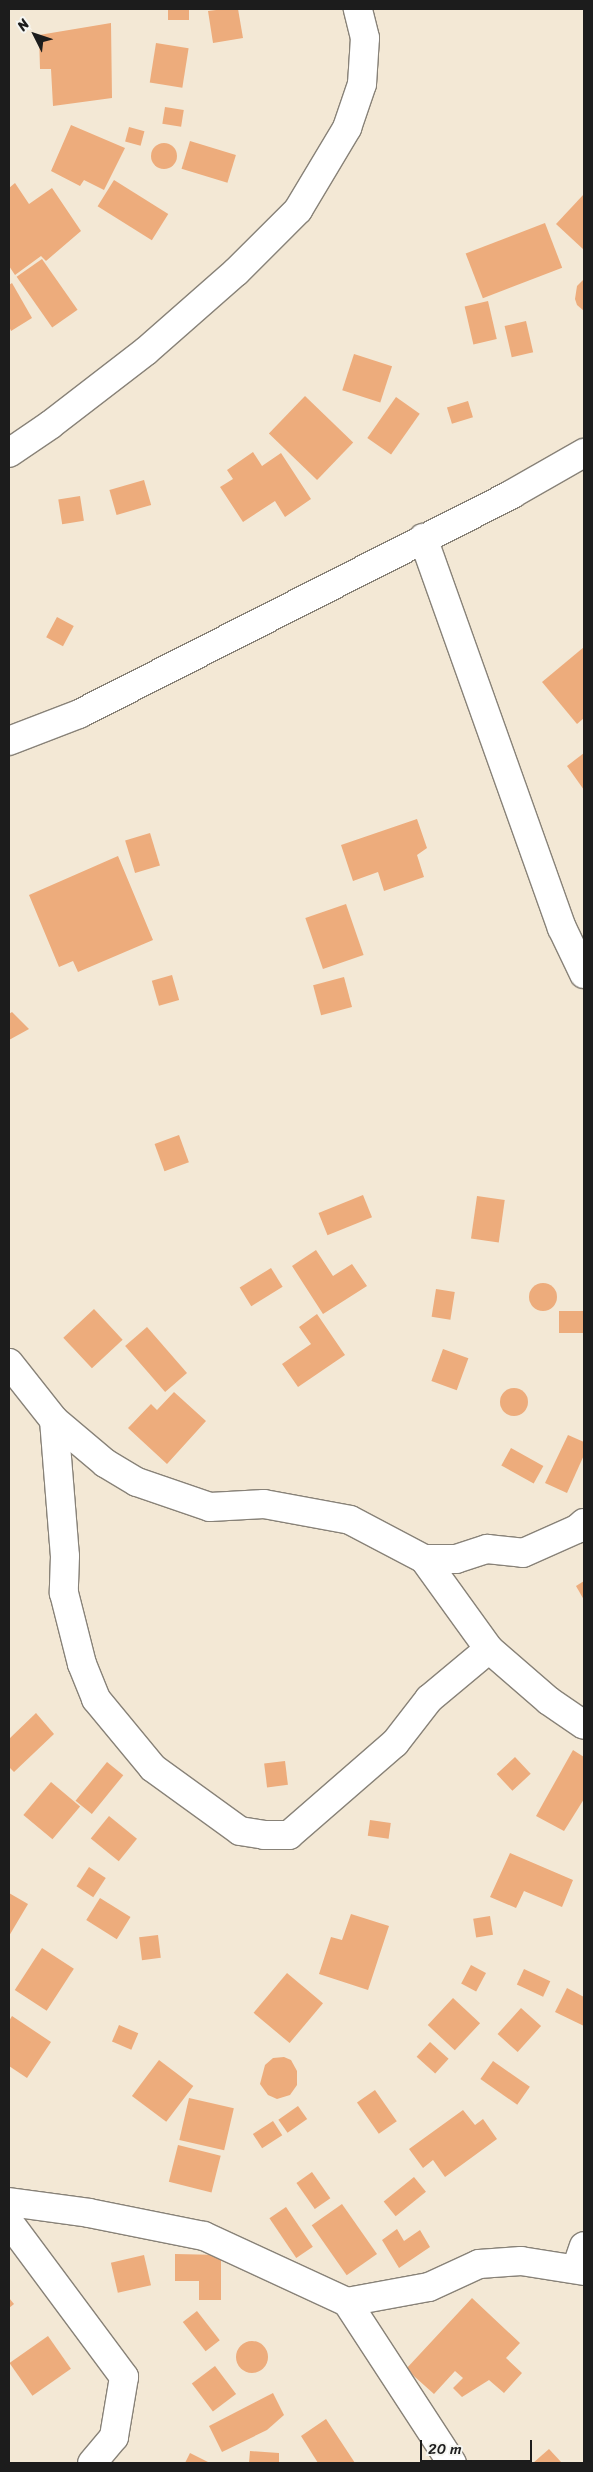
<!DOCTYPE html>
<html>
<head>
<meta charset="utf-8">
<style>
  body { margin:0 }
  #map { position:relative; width:593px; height:2472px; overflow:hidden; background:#f3e8d5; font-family:Sriracha,sans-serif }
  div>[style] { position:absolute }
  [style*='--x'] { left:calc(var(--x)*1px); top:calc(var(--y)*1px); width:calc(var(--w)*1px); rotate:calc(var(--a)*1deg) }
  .building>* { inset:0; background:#edac7c; transform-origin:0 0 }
  .round { border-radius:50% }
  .roads { filter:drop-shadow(1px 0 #888278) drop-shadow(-1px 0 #888278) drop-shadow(0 1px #888278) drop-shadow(0 -1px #888278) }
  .minor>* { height:28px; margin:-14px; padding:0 14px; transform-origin:14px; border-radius:14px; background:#fff }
  .tertiary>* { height:28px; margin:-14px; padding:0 14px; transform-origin:14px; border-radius:14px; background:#fff }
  span { translate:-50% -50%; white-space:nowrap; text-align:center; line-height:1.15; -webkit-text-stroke:5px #f6f6f2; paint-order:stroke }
  .frame { position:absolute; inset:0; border:10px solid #1c1c1c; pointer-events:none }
  .north { position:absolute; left:10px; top:10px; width:50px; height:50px; -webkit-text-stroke:4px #f6f6f2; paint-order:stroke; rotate:311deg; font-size:14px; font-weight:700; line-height:20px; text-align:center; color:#1c1c1c }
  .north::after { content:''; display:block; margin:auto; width:18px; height:22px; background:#1c1c1c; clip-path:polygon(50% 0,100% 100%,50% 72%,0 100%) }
  .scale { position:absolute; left:420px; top:2440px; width:112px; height:22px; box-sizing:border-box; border:2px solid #1c1c1c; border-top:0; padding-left:6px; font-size:15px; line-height:18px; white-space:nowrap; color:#1c1c1c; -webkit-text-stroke:4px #f6f6f2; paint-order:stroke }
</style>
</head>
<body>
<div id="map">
  <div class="building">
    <i style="left:168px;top:9px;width:21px;height:11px"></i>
    <i style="clip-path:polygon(224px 9px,238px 9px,243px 38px,213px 43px,208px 11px)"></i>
    <i style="clip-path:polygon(111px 23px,112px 98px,53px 106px,51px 69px,40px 69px,39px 35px)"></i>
    <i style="left:156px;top:43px;width:33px;height:40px;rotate:9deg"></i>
    <i style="left:165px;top:107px;width:19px;height:17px;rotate:9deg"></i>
    <i style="clip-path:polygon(71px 125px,125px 148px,104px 190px,84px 180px,80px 186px,51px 171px)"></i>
    <i style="left:129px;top:127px;width:16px;height:15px;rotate:15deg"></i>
    <i style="left:190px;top:141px;width:48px;height:29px;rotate:17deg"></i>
    <i class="round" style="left:151px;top:143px;width:26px;height:26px"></i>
    <i style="left:114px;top:180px;width:64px;height:31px;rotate:32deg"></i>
    <i style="clip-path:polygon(15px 183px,29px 204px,52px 188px,81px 231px,46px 261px,41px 256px,15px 275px,9px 266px,9px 188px)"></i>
    <i style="clip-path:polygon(584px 194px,584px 250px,556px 224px)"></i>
    <i style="left:545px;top:223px;width:48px;height:85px;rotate:69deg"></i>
    <i style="left:42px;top:259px;width:62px;height:31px;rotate:55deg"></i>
    <i style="clip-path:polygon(584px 279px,584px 311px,577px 305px,575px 299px,577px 286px)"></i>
    <i style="clip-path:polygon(12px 283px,32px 318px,11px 331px,9px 326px,9px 285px)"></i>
    <i style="left:488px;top:301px;width:39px;height:24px;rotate:77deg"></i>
    <i style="left:526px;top:321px;width:32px;height:22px;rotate:77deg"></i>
    <i style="left:354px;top:354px;width:40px;height:38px;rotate:18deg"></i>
    <i style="left:305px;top:396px;width:67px;height:52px;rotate:44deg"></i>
    <i style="left:396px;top:397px;width:29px;height:50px;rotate:35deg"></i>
    <i style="left:468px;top:401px;width:17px;height:22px;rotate:73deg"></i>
    <i style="clip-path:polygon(253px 452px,262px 466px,281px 453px,311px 499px,285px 517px,275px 501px,243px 522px,220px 487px,233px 479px,227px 470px)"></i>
    <i style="left:144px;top:480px;width:26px;height:36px;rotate:74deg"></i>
    <i style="left:80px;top:496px;width:25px;height:22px;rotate:81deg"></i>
    <i style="left:57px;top:617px;width:19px;height:23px;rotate:28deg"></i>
    <i style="clip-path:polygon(584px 647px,584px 718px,577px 724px,542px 682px)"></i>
    <i style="clip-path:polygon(584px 753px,584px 790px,567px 766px)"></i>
    <i style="clip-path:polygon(417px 819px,427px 848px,417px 855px,424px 877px,384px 891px,378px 872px,353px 881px,341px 845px)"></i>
    <i style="left:150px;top:833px;width:34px;height:26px;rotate:73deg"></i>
    <i style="clip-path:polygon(118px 856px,153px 940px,78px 972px,73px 961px,59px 967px,29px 895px)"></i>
    <i style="left:346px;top:904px;width:54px;height:43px;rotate:71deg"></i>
    <i style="left:172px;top:975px;width:26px;height:21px;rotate:74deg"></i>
    <i style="left:344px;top:977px;width:31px;height:32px;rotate:75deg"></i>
    <i style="clip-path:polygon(12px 1012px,29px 1029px,9px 1040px,9px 1014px)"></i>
    <i style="left:179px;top:1135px;width:29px;height:26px;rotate:70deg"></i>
    <i style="left:363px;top:1195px;width:24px;height:48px;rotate:68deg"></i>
    <i style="left:477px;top:1196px;width:28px;height:43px;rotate:8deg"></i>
    <i style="clip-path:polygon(316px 1250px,333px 1276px,352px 1264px,367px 1286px,323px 1314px,292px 1266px)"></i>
    <i style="left:271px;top:1268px;width:22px;height:37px;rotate:58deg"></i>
    <i class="round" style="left:529px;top:1283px;width:28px;height:28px"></i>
    <i style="left:436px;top:1289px;width:19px;height:28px;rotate:9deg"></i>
    <i style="left:94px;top:1309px;width:42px;height:42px;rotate:47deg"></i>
    <i style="left:559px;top:1311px;width:25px;height:22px"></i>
    <i style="clip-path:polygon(317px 1314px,345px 1355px,298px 1387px,282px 1364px,311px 1344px,299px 1327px)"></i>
    <i style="left:147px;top:1327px;width:61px;height:29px;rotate:49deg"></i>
    <i style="left:443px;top:1349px;width:27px;height:34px;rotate:20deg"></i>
    <i class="round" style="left:500px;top:1388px;width:28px;height:28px"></i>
    <i style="clip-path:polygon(174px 1392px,206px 1421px,167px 1464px,128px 1428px,151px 1404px,157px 1410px)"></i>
    <i style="clip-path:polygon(568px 1435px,584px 1442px,584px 1455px,567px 1493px,545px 1483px)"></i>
    <i style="left:511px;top:1448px;width:37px;height:20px;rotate:29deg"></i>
    <i style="clip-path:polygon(584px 1581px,584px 1600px,576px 1586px)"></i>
    <i style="clip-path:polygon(36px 1713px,54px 1734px,14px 1772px,9px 1767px,9px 1739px)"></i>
    <i style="clip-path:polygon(573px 1750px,584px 1757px,584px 1799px,564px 1831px,536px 1816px)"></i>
    <i style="left:515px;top:1757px;width:23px;height:25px;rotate:47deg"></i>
    <i style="left:285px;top:1761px;width:24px;height:21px;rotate:83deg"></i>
    <i style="left:107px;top:1762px;width:21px;height:50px;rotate:39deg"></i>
    <i style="left:51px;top:1782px;width:38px;height:43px;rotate:40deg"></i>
    <i style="left:109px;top:1816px;width:36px;height:29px;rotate:39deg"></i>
    <i style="left:370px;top:1820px;width:21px;height:16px;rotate:8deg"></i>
    <i style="clip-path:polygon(510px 1853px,573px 1880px,562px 1907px,524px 1891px,516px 1908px,490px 1897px)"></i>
    <i style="left:89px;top:1867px;width:20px;height:23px;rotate:33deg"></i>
    <i style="clip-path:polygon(9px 1893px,28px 1904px,9px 1936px)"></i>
    <i style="left:100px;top:1898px;width:36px;height:26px;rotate:32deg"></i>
    <i style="clip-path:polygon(351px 1914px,389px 1926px,368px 1990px,319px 1974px,331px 1937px,342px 1940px)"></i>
    <i style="left:490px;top:1916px;width:19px;height:17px;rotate:81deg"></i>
    <i style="left:158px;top:1935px;width:23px;height:19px;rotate:83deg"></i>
    <i style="left:42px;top:1948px;width:38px;height:50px;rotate:33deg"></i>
    <i style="left:471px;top:1965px;width:17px;height:21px;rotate:28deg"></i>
    <i style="left:524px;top:1969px;width:29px;height:17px;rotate:25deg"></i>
    <i style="left:287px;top:1973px;width:47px;height:52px;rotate:40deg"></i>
    <i style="clip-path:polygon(567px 1988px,584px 1997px,584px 2026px,555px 2012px)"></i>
    <i style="left:453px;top:1998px;width:37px;height:37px;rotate:43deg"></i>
    <i style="left:521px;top:2008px;width:27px;height:35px;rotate:42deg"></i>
    <i style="clip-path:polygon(12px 2016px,51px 2042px,27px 2078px,9px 2066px,9px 2021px)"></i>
    <i style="left:119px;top:2025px;width:21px;height:18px;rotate:23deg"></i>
    <i style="left:430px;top:2042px;width:25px;height:20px;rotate:42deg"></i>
    <i style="clip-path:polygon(284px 2057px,291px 2060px,297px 2071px,297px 2085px,290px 2095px,277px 2099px,268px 2095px,260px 2084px,265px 2065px,273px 2058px)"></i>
    <i style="left:159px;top:2060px;width:43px;height:45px;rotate:37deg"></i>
    <i style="left:493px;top:2061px;width:45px;height:22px;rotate:35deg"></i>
    <i style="left:375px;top:2090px;width:38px;height:22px;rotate:55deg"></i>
    <i style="left:189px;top:2098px;width:46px;height:43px;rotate:13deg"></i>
    <i style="left:298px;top:2106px;width:16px;height:24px;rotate:55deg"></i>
    <i style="clip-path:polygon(463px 2110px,475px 2125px,483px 2119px,497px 2139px,445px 2177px,433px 2160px,423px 2168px,409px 2149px)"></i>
    <i style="left:273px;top:2121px;width:17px;height:24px;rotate:57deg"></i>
    <i style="left:178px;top:2145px;width:44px;height:38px;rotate:14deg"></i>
    <i style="left:312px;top:2172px;width:32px;height:19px;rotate:55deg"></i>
    <i style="left:414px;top:2177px;width:19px;height:39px;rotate:51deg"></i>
    <i style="left:342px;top:2204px;width:61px;height:37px;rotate:55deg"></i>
    <i style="left:286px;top:2207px;width:48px;height:20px;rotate:56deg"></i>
    <i style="clip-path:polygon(397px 2229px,404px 2241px,420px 2230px,430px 2247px,399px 2268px,382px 2240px)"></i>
    <i style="clip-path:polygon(175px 2254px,221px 2255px,221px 2300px,199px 2300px,199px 2281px,175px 2281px)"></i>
    <i style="left:144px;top:2255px;width:31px;height:34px;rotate:77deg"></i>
    <i style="clip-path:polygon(9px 2298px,14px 2304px,9px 2308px)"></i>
    <i style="clip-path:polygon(472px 2298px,520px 2343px,506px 2358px,522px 2373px,504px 2393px,489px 2380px,462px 2397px,453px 2388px,463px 2378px,455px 2371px,434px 2394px,406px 2369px)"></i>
    <i style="left:197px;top:2311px;width:37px;height:18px;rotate:52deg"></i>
    <i style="left:48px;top:2336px;width:40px;height:47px;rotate:55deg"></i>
    <i class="round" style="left:236px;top:2341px;width:32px;height:32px"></i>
    <i style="left:215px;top:2366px;width:35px;height:29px;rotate:53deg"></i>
    <i style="clip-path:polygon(273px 2393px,284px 2415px,267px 2430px,222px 2452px,209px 2426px)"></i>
    <i style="clip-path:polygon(326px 2419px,355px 2463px,318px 2463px,301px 2436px)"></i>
    <i style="clip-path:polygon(549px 2449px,562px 2463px,533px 2463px)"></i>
    <i style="clip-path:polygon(250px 2451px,279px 2453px,279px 2463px,249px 2463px)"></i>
    <i style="clip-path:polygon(190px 2453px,210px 2463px,185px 2463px)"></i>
  </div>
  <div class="roads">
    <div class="minor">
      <i style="--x:9;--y:453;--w:50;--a:-34.3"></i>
      <i style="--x:50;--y:425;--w:121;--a:-37.6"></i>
      <i style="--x:146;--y:351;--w:120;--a:-41.3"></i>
      <i style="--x:236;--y:272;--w:88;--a:-45"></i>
      <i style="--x:298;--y:210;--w:96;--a:-59.1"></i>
      <i style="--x:347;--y:128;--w:46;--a:-71.2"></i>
      <i style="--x:362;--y:84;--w:46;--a:-86.3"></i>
      <i style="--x:365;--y:38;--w:30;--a:-104"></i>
      <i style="--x:423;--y:538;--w:414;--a:70.4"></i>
      <i style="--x:562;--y:928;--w:51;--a:64.4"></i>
      <i style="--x:9;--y:1363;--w:73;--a:51.7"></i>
      <i style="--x:54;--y:1420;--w:67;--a:40.1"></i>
      <i style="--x:105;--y:1463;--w:37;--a:31"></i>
      <i style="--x:137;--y:1482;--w:77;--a:18.9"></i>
      <i style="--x:210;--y:1507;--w:54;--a:-3.2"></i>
      <i style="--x:264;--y:1504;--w:87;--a:10.5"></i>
      <i style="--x:350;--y:1520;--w:84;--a:27.8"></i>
      <i style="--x:424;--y:1559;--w:111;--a:54.2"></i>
      <i style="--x:489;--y:1649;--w:79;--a:40.9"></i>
      <i style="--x:549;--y:1701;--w:42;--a:34.4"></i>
      <i style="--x:54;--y:1420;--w:136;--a:85.4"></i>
      <i style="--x:65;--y:1556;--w:37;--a:92"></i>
      <i style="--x:64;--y:1593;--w:73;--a:75.8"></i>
      <i style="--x:82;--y:1664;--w:38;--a:68"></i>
      <i style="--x:96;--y:1699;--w:89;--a:50.4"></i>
      <i style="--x:153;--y:1768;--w:107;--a:35.9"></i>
      <i style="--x:240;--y:1831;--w:24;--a:9"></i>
      <i style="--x:264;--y:1835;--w:25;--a:0"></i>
      <i style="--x:289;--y:1835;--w:140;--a:-41"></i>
      <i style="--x:395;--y:1743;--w:56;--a:-52.3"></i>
      <i style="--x:429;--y:1699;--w:78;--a:-39.8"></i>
      <i style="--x:424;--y:1559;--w:32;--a:0"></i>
      <i style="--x:456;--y:1559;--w:33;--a:-18"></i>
      <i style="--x:487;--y:1549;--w:36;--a:6"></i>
      <i style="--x:523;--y:1553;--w:59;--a:-24"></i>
      <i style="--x:577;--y:1529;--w:9;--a:-41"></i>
      <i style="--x:9;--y:2202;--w:81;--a:7.8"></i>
      <i style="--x:89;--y:2213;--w:117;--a:11.3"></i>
      <i style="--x:204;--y:2236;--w:157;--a:24.8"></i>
      <i style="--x:347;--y:2302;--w:192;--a:56.9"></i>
      <i style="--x:9;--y:2222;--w:193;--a:53.4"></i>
      <i style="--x:124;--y:2377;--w:61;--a:99.5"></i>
      <i style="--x:114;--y:2437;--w:34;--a:130"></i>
      <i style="--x:576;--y:2269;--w:24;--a:-71"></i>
      <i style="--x:347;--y:2302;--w:83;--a:-10.4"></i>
      <i style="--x:429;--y:2287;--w:55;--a:-24.7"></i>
      <i style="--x:479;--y:2264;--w:42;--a:-4.1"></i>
      <i style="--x:521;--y:2261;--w:64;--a:9"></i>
    </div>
    <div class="tertiary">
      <i style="--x:9;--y:741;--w:75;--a:-21.1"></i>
      <i style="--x:79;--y:714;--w:486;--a:-26.9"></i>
      <i style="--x:512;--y:494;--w:83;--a:-29.7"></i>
    </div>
  </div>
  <div class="frame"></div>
  <div class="north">N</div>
  <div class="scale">20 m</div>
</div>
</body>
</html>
